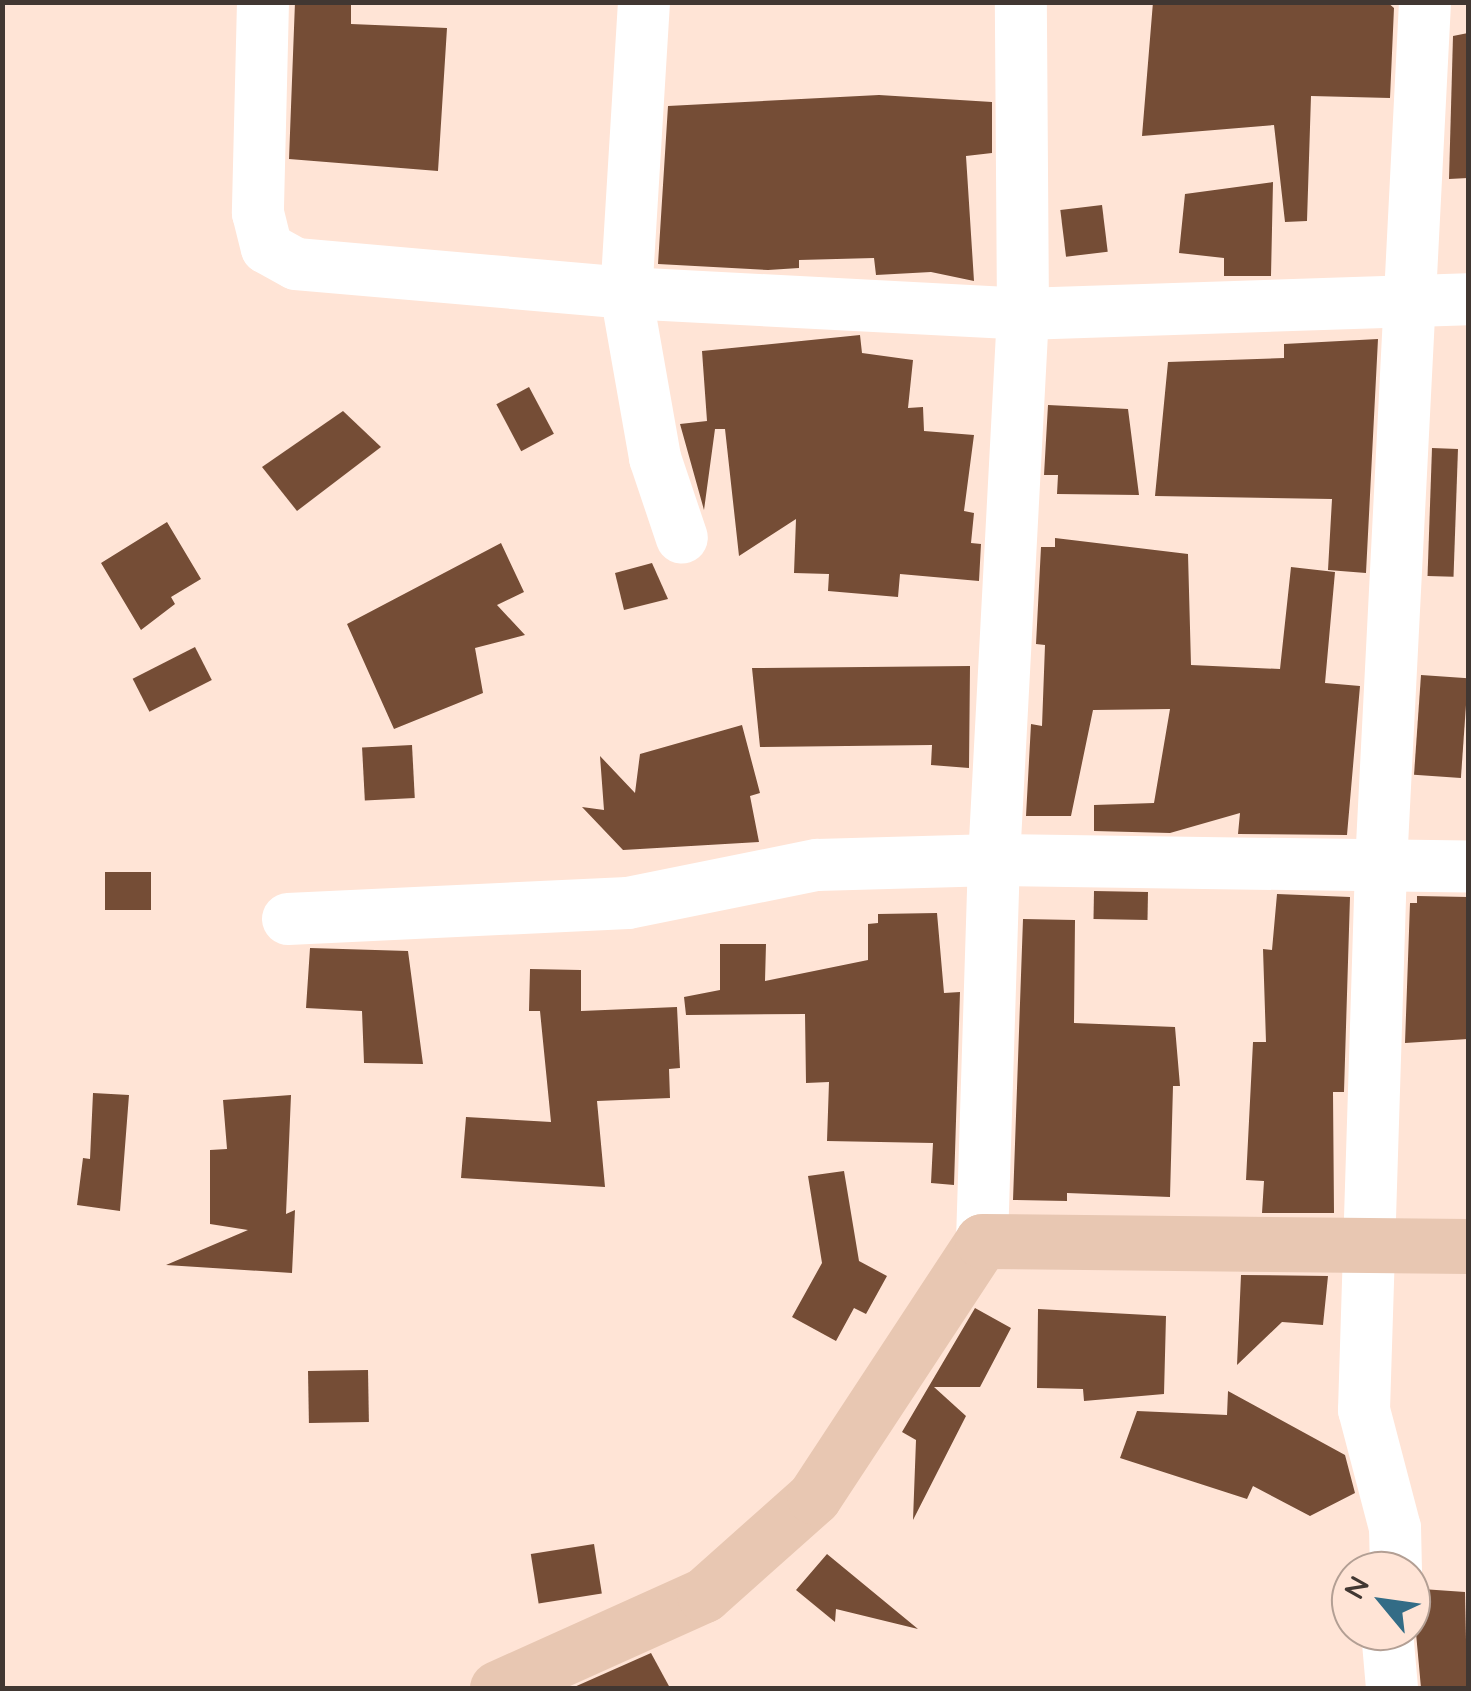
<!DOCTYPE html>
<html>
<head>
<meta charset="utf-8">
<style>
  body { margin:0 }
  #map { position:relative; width:1471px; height:1691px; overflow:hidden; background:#ffe4d6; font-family:Quicksand,sans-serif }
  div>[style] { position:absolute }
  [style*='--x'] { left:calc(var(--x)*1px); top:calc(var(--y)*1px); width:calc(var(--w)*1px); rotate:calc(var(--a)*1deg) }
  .building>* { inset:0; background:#754d36; transform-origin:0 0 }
  .street>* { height:52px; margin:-26px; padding:0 26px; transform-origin:26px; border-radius:26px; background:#fff }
  .secondary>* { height:55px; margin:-27.5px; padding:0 27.5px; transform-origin:27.5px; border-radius:27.5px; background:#e8c7b2 }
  span { translate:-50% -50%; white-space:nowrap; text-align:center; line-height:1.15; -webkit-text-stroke:10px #ffe4d6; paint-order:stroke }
  .frame { position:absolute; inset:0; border:5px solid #413732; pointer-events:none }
  .north { position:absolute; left:1331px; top:1551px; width:100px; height:100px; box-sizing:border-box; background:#ffe4d6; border:2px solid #b39f94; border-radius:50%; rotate:299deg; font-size:28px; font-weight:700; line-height:40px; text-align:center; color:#413732 }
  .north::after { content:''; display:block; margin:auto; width:35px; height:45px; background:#336c86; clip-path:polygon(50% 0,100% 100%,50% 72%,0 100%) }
</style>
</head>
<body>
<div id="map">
  <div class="building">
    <i style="clip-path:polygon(295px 2px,351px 2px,351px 24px,447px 28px,438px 171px,289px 159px)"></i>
    <i style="clip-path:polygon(1153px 2px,1387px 2px,1394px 8px,1390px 98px,1311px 96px,1307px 221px,1285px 222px,1274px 125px,1142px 136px)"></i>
    <i style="clip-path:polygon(1468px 33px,1468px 178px,1449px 179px,1453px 36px)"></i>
    <i style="clip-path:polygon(879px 95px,992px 102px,992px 153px,966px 156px,974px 281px,931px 272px,876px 275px,874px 258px,799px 260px,799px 268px,768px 270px,658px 264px,668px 106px)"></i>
    <i style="clip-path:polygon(1273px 182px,1271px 276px,1224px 276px,1224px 258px,1179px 253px,1185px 194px)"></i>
    <i style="left:1102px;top:205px;width:47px;height:42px;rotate:83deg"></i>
    <i style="clip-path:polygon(860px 335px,862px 353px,913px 360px,908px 408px,923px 407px,924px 431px,974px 435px,964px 511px,974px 513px,971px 543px,981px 544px,979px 581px,900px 574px,898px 597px,828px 591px,829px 574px,794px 573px,796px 519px,739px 556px,725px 429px,715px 429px,704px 510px,680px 424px,707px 421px,702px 351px)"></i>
    <i style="clip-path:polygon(1378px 339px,1366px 573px,1328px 570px,1332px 499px,1155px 496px,1168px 362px,1284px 358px,1284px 344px)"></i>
    <i style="left:529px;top:387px;width:53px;height:37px;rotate:62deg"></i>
    <i style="clip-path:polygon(1048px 405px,1128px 409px,1139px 495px,1057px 494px,1058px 475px,1044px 475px)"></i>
    <i style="clip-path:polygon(343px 411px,381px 447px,297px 511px,262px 467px)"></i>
    <i style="left:1432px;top:448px;width:26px;height:128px;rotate:2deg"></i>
    <i style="clip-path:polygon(167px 522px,201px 579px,171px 597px,175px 604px,141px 630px,101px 563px)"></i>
    <i style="clip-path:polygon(1055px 538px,1188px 554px,1191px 665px,1280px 669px,1291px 567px,1335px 572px,1325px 683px,1360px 686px,1347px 835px,1238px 834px,1240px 813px,1170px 833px,1094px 831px,1094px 805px,1154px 803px,1170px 709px,1093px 710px,1071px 816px,1026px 816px,1031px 724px,1042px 726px,1045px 645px,1036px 644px,1041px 547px,1055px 547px)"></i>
    <i style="clip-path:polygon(501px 543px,524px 592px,497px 605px,525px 635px,475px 648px,483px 693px,394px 729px,347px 624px)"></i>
    <i style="clip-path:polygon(652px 563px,668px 599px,624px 610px,615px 573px)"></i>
    <i style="left:195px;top:647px;width:37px;height:70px;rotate:63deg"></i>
    <i style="clip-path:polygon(970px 666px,969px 768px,931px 765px,932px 745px,760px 747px,752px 668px)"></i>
    <i style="left:1421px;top:675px;width:47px;height:100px;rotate:4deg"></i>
    <i style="clip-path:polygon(742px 725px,760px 793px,750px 796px,759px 842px,623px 850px,582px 807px,604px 810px,600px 756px,635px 793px,640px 754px)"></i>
    <i style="left:412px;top:745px;width:53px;height:50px;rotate:87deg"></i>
    <i style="left:105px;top:872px;width:46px;height:38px"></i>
    <i style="left:1094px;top:891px;width:54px;height:28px;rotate:1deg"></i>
    <i style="clip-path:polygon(1277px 894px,1350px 897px,1344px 1092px,1333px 1092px,1334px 1213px,1262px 1213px,1264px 1181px,1246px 1180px,1253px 1042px,1266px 1042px,1263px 949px,1272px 950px)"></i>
    <i style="clip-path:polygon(1417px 896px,1468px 897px,1468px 1039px,1405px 1043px,1410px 903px,1417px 903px)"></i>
    <i style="clip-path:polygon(937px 913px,944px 993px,960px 992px,954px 1185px,931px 1183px,933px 1143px,827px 1141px,829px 1082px,806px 1083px,805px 1014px,686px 1015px,684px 997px,720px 990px,720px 944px,766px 944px,765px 981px,868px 960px,868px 924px,878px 923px,878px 914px)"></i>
    <i style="clip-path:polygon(1023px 919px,1075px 920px,1074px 1023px,1175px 1027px,1180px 1086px,1173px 1086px,1170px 1197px,1067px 1193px,1067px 1201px,1013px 1200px)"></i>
    <i style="clip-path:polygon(310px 948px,408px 951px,423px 1064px,364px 1063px,362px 1011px,306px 1008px)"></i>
    <i style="clip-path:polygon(530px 969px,581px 970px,581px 1011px,677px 1007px,680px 1068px,669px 1069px,670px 1098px,597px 1101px,605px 1187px,461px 1178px,466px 1117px,551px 1122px,540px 1011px,529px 1011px)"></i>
    <i style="clip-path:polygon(93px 1093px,129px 1095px,120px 1211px,77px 1205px,83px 1158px,90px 1159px)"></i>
    <i style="clip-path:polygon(291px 1095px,286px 1214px,295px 1210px,292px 1273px,166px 1265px,248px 1230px,210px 1224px,210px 1150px,227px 1149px,223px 1100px)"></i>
    <i style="clip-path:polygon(844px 1171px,859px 1261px,887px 1276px,866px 1314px,854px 1308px,836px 1341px,792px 1317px,822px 1263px,808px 1176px)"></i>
    <i style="clip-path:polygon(1241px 1275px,1328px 1276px,1323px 1325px,1282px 1322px,1237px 1365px)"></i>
    <i style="clip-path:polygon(975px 1308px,1011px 1328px,980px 1387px,934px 1387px,966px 1416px,913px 1520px,916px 1440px,902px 1432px)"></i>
    <i style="clip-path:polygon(1038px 1309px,1166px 1316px,1164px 1394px,1084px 1401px,1083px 1389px,1037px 1388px)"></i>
    <i style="left:368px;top:1370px;width:52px;height:60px;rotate:89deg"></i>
    <i style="clip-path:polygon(1228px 1391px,1345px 1455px,1355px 1493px,1310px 1516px,1253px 1486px,1247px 1499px,1120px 1458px,1137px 1411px,1227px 1415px)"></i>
    <i style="left:594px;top:1544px;width:50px;height:64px;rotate:81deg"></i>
    <i style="clip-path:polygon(827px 1554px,918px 1629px,836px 1609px,835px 1622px,796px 1590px)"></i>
    <i style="clip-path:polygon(1422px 1589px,1465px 1592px,1467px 1688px,1421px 1688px,1415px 1622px)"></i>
    <i style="clip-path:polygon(651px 1653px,670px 1688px,572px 1688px)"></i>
  </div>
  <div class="street">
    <i style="--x:263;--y:2;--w:211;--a:91.4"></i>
    <i style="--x:258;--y:213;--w:36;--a:76"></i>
    <i style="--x:267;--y:248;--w:33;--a:29"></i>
    <i style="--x:296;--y:264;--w:331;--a:5"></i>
    <i style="--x:626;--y:293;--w:398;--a:3"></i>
    <i style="--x:1023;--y:314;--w:445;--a:-1.9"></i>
    <i style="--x:644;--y:2;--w:292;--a:93.5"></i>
    <i style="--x:626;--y:293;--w:168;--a:80"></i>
    <i style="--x:655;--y:458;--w:84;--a:71.4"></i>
    <i style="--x:288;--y:919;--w:340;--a:-2.7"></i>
    <i style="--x:628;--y:903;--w:193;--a:-11.4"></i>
    <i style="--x:817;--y:865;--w:177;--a:-1.6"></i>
    <i style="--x:994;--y:860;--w:474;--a:0.8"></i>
    <i style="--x:982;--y:1241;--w:381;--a:-88.2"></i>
    <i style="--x:994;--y:860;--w:547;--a:-86.96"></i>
    <i style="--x:1023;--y:314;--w:312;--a:-90.4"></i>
    <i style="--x:1396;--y:1571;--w:43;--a:-91.3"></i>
    <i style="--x:1395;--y:1528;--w:122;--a:-104.7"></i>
    <i style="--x:1364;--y:1410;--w:545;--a:-88.21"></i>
    <i style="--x:1381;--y:865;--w:864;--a:-87.08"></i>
    <i style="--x:1387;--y:1631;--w:57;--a:85"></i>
  </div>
  <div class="secondary">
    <i style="--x:497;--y:1688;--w:227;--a:-24.2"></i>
    <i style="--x:704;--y:1595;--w:147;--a:-41.7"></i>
    <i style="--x:814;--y:1497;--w:306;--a:-56.7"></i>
    <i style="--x:982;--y:1241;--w:486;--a:0.6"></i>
  </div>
  <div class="frame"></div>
  <div class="north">N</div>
</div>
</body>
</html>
